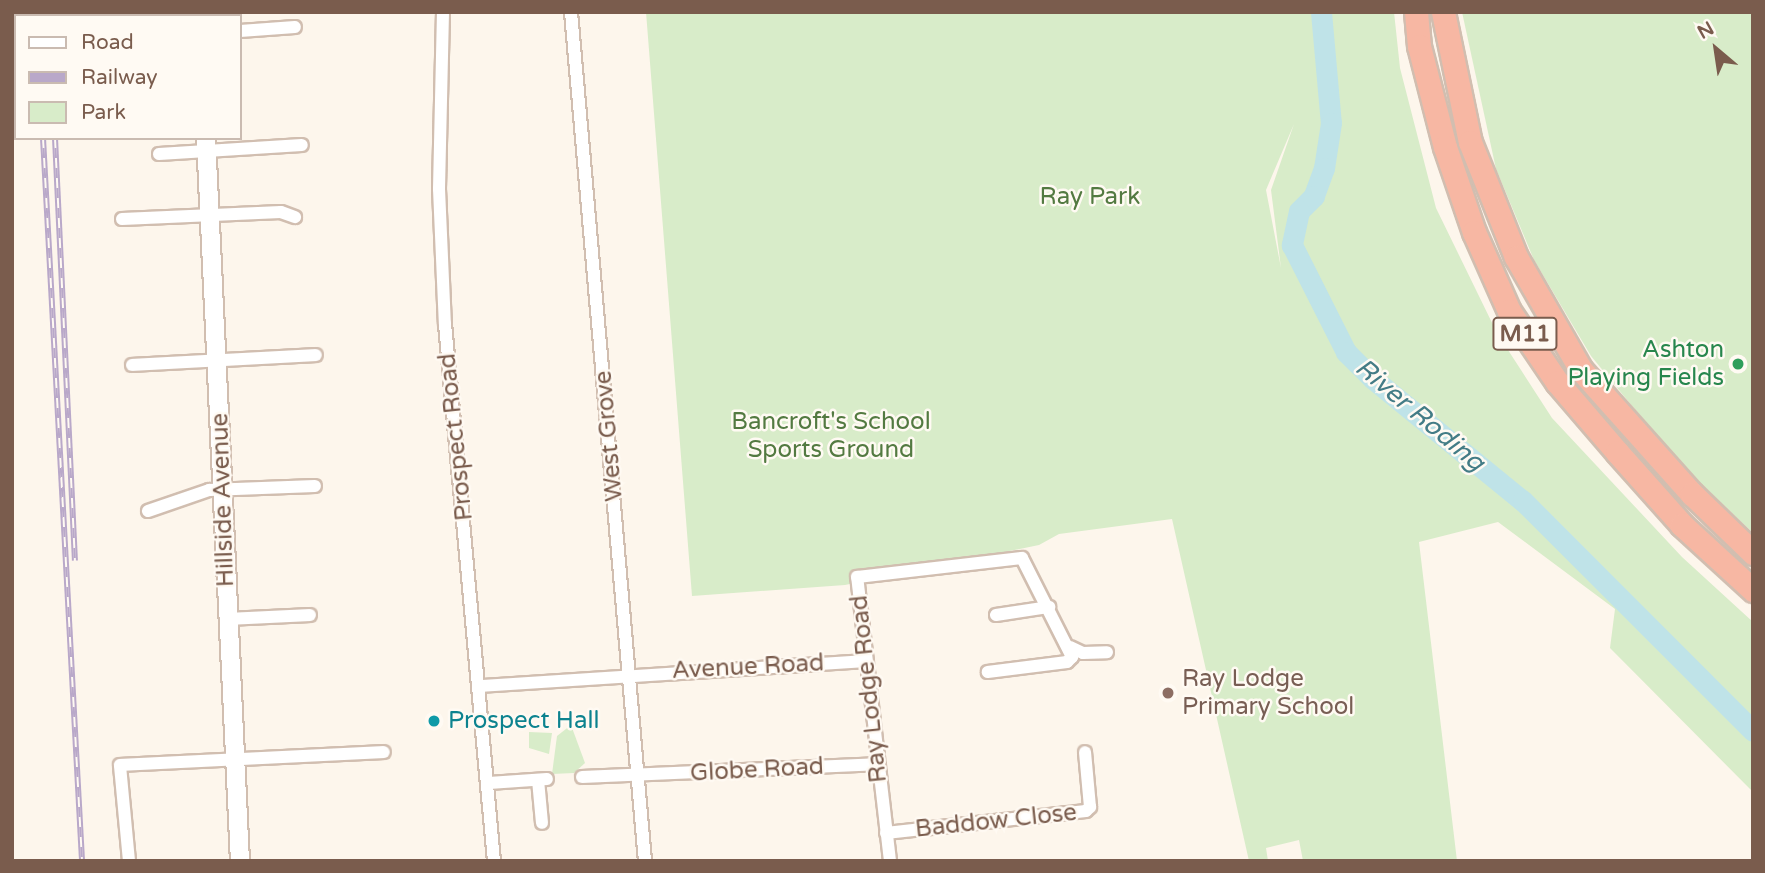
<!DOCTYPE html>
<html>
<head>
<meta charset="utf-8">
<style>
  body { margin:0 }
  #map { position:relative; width:1765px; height:873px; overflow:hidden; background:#fdf6ec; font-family:"Varela Round",sans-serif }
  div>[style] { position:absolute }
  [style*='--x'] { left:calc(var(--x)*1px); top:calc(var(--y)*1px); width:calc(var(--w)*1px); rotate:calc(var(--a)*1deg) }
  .green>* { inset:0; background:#d8ecc9 }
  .river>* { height:21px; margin:-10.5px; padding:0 10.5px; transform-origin:10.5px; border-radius:10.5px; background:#bfe3e8 }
  .roads { filter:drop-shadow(2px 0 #d1beb0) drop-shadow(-2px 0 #d1beb0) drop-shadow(0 2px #d1beb0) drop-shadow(0 -2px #d1beb0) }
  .street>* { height:12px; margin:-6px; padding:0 6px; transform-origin:6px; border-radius:6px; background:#fff }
  .secondary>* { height:18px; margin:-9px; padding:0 9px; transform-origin:9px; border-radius:9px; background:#fff }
  .highway>* { height:23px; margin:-11.5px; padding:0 11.5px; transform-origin:11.5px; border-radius:11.5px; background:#f7b7a3 }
  .rail>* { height:6px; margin-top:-3px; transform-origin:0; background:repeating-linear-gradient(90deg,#fffaf3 0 10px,#b9a8c9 0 20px); box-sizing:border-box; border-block:2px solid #b9a8c9 }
  .dots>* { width:19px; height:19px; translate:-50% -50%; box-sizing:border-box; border:4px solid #fffaf3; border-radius:50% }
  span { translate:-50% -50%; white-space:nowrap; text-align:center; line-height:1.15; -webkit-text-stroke:5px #fffaf3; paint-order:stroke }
  .shield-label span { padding:2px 5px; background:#fffaf3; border:2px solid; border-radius:5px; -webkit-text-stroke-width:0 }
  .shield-label { font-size:23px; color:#7a5c4d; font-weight:700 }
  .park-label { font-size:24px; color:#537a41 }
  .leisure-label { font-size:24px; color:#27864d }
  .right { translate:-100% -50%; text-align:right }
  .street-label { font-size:24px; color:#7a5c4d }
  .education-label { font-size:24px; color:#785e54 }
  .left { translate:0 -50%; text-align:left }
  .culture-label { font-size:24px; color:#0d838f }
  .water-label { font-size:26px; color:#437c86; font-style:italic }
  .frame { position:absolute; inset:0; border:14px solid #7a5c4d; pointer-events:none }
  .legend { position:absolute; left:14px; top:14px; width:228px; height:126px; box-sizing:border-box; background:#fffaf3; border:2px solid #cabbb1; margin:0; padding:9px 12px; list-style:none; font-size:21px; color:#7a5c4d }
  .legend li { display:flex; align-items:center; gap:14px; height:35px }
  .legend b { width:35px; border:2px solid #cabbb1 }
  .north { position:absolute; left:1681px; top:14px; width:70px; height:70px; -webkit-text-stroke:5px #fffaf3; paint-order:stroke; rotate:331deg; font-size:19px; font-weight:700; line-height:28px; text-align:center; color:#7a5c4d }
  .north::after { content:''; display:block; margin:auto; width:24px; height:32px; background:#7a5c4d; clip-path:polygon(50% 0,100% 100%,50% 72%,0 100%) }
</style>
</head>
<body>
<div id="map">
  <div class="green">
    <i style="clip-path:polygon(evenodd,646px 12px,1394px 12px,1400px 68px,1436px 208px,1497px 333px,1552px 418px,1682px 557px,1753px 622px,1753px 792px,1610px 648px,1615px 609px,1498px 522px,1419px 542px,1457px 861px,1303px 861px,1299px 840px,1266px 848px,1268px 861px,1249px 861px,1172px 519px,1059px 534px,1039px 545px,845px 585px,692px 596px,646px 12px,1294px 124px,1271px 190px,1281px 268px,1266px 190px,1294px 124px)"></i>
    <i style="clip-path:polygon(1462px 12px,1753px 12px,1753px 533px,1678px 462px,1591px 356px,1534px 260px,1496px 169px)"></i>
    <i style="clip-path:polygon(571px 725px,585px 763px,574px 773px,552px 774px,557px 736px)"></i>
    <i style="clip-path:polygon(529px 732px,552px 733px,549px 754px,529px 748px)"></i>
  </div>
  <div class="river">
    <i style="--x:1321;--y:12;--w:111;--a:84.9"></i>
    <i style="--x:1331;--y:123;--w:46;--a:98.8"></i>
    <i style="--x:1324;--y:168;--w:30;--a:110"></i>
    <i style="--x:1314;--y:196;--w:21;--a:135"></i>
    <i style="--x:1299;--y:211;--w:35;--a:102"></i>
    <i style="--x:1292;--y:245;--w:120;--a:63.2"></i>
    <i style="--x:1346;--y:352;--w:37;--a:45"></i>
    <i style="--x:1372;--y:378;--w:195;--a:39.2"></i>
    <i style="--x:1523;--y:501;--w:325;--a:45"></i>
  </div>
  <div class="roads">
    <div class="street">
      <i style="--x:443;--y:12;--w:177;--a:91.3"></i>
      <i style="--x:439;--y:189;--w:135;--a:87.5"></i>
      <i style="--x:445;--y:324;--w:539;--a:84.79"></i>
      <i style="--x:571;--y:12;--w:852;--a:85.02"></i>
      <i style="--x:240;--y:31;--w:55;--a:-4.2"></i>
      <i style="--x:159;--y:154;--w:143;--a:-3.6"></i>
      <i style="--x:122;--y:219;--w:159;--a:-2.5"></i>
      <i style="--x:281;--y:212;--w:15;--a:20"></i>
      <i style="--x:132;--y:365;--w:184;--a:-3.1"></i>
      <i style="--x:148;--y:511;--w:65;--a:-19"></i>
      <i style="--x:209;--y:490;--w:106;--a:-2.2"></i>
      <i style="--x:996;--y:615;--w:54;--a:-8.6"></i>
      <i style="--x:228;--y:619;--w:82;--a:-2.8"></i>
      <i style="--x:1070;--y:647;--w:14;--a:25"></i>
      <i style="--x:1083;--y:653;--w:24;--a:-2"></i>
      <i style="--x:481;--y:686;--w:384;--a:-3.7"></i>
      <i style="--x:582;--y:777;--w:294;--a:-2.5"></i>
      <i style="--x:538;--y:780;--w:43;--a:84.7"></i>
      <i style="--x:489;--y:783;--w:58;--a:-3.9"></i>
      <i style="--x:886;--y:833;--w:201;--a:-6.3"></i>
      <i style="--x:1086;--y:811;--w:6;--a:-45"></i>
      <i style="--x:1090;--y:807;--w:55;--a:-95.2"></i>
      <i style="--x:129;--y:861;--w:96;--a:-95.4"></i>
      <i style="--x:120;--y:765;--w:264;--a:-2.8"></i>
      <i style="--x:890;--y:861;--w:286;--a:-96.6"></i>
      <i style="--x:857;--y:577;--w:166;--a:-6.6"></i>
      <i style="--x:1022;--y:558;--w:111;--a:63.2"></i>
      <i style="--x:1072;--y:657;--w:7;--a:135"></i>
      <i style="--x:1067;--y:662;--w:80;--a:172.8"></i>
    </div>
    <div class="secondary">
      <i style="--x:201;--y:12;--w:4;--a:90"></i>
      <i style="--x:206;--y:138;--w:724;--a:87.31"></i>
    </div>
    <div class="highway">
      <i style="--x:1416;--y:12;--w:34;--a:85"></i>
      <i style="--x:1419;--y:46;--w:104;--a:75.6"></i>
      <i style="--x:1445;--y:147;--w:90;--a:71.2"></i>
      <i style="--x:1474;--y:232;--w:86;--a:66.1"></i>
      <i style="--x:1509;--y:311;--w:86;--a:55.9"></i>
      <i style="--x:1557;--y:382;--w:92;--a:49.4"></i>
      <i style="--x:1617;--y:452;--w:98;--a:48.3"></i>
      <i style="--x:1682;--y:525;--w:96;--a:42.5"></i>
      <i style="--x:1443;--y:12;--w:133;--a:78.3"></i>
      <i style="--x:1470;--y:142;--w:124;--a:68.2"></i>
      <i style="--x:1516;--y:257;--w:130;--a:60.1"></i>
      <i style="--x:1581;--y:370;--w:166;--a:48.2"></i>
      <i style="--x:1692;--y:494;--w:85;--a:44"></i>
    </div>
  </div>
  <div class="rail">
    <i style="--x:37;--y:12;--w:4;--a:90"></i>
    <i style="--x:49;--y:12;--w:4;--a:90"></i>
    <i style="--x:43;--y:138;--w:724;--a:86.91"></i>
    <i style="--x:55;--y:138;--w:423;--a:87.3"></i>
  </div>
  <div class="dots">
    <i style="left:1738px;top:364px;background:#2e9e5b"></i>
    <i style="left:1168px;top:693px;background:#8d6e63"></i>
    <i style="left:434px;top:721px;background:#0f9aa8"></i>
  </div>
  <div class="shield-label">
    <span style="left:1525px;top:334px">M11</span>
  </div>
  <div class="park-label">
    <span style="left:1090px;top:197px">Ray Park</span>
    <span style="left:831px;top:436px">Bancroft's School<br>Sports Ground</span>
  </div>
  <div class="leisure-label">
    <span class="right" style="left:1724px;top:364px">Ashton<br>Playing Fields</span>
  </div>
  <div class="street-label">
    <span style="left:609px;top:436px;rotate:-95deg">West Grove</span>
    <span style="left:456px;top:437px;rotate:-96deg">Prospect Road</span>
    <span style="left:223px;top:500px;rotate:-92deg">Hillside Avenue</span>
    <span style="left:748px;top:667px;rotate:-3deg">Avenue Road</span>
    <span style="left:869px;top:689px;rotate:-96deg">Ray Lodge Road</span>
    <span style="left:757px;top:770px;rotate:-3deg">Globe Road</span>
    <span style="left:996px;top:821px;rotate:-6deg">Baddow Close</span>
  </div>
  <div class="education-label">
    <span class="left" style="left:1182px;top:693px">Ray Lodge<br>Primary School</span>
  </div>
  <div class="culture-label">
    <span class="left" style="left:448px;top:721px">Prospect Hall</span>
  </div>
  <div class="water-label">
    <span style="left:1420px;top:415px;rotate:40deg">River Roding</span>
  </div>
  <div class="frame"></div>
  <ul class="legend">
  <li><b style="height:9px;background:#fff"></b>Road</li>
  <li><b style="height:9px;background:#b9a8c9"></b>Railway</li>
  <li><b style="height:19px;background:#d8ecc9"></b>Park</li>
  </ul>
  <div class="north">N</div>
</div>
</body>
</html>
